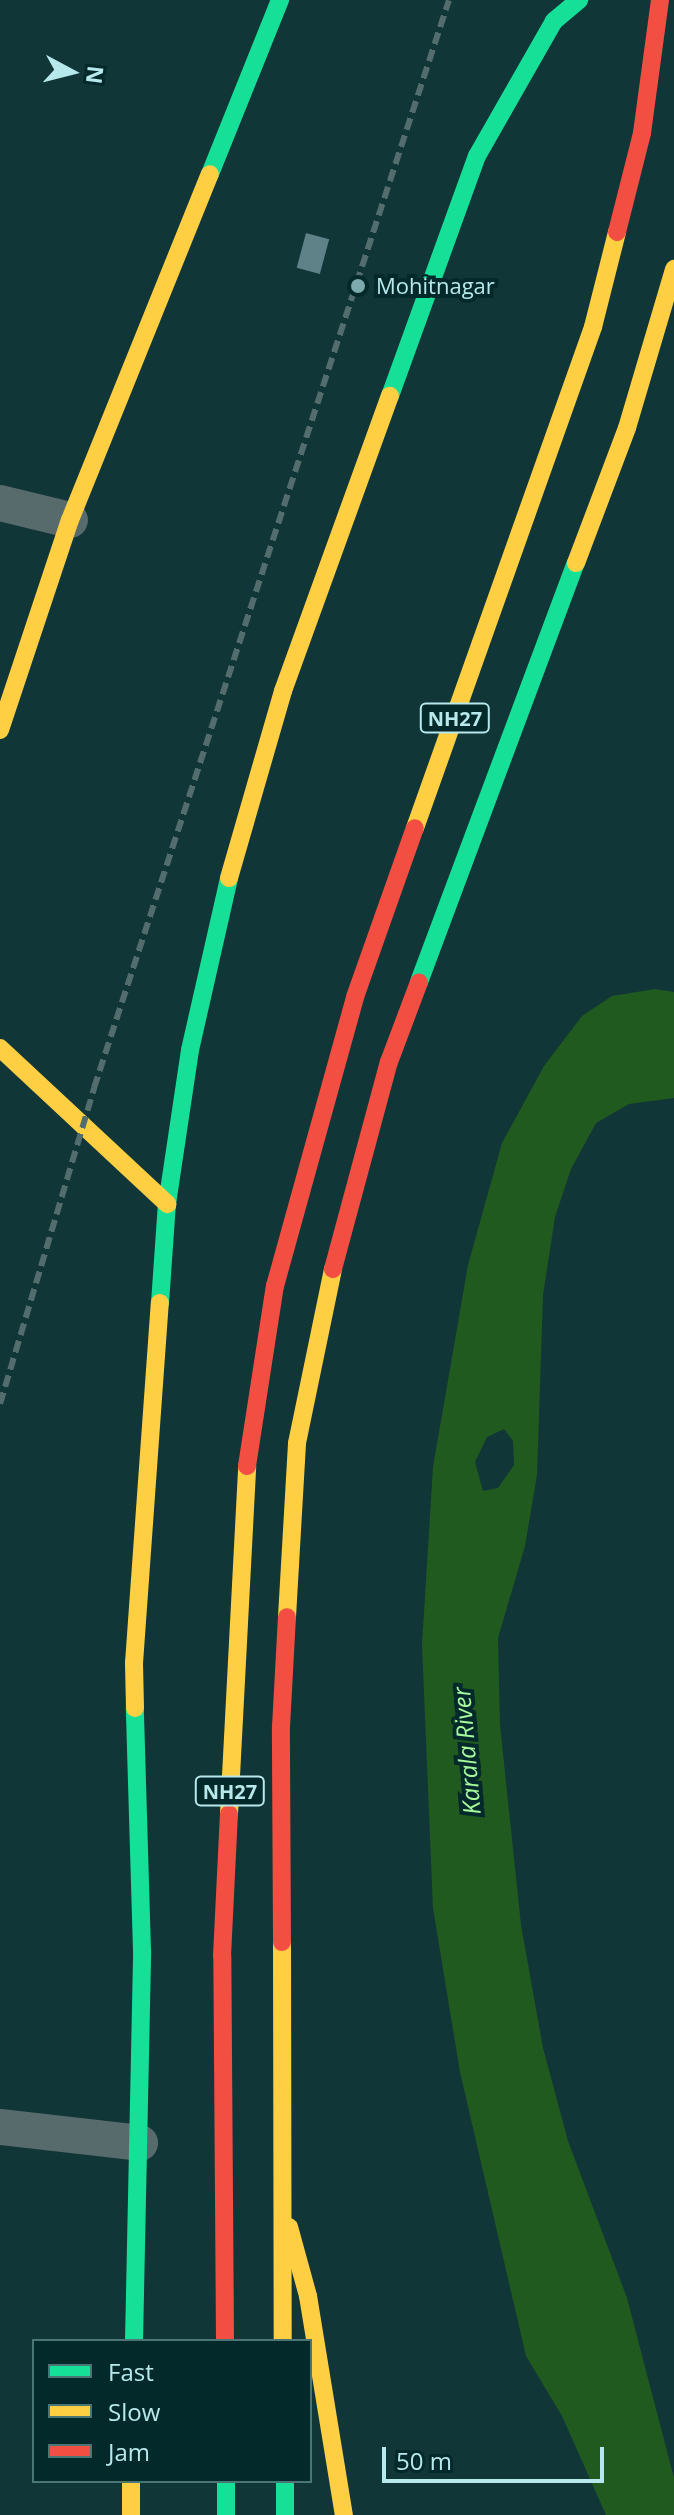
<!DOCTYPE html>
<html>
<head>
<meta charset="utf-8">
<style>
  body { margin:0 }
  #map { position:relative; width:674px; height:2515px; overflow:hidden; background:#113638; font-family:"Open Sans",sans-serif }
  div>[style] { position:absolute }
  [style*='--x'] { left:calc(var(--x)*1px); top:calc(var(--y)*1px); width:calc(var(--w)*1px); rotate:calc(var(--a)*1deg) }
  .water>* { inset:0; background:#215a1f }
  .building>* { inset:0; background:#5f8289; transform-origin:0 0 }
  .street>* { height:36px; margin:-18px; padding:0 18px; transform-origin:18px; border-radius:18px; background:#586b6c }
  .fast>* { height:18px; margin:-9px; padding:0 9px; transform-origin:9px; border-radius:9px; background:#16e098 }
  .slow>* { height:18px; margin:-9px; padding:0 9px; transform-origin:9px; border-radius:9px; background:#ffcf43 }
  .jam>* { height:18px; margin:-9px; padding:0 9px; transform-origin:9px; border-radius:9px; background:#f24e42 }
  .rail>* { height:6px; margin-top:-3px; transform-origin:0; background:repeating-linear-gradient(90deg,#536c6d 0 12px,transparent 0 18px) }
  .dots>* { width:22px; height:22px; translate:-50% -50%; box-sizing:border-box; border:4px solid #04292b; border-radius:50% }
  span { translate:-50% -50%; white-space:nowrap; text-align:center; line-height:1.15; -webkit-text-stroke:8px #04292b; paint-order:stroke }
  .shield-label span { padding:2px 6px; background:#04292b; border:2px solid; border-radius:6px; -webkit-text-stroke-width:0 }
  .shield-label { font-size:20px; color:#b7e8ec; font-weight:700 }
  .poi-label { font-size:22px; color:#b7e8ec }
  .left { translate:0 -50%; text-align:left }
  .water-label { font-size:24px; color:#a8f99e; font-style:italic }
  .legend { position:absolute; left:32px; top:2339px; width:280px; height:144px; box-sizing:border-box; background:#04292b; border:2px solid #4c7578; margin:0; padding:10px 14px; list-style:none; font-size:24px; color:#b7e8ec }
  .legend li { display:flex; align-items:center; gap:16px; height:40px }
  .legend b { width:40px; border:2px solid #4c7578 }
  .north { position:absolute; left:32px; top:32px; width:80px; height:80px; -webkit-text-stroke:6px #04292b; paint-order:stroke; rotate:97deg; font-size:22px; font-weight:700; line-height:32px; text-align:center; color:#b7e8ec }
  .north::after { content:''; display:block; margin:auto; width:28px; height:36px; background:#b7e8ec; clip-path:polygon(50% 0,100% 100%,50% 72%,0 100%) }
  .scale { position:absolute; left:382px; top:2447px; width:222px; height:36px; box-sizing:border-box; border:4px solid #b7e8ec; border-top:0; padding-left:10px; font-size:24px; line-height:28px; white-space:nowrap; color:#b7e8ec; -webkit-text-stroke:6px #04292b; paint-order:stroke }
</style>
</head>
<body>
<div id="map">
  <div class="water">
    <i style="clip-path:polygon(evenodd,655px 989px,674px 992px,674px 1098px,629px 1104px,596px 1123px,571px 1169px,555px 1217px,543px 1295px,537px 1475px,525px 1546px,498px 1638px,500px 1725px,521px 1925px,543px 2048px,568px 2141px,627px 2298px,674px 2478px,674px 2515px,606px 2515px,562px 2416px,526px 2356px,460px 2072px,433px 1908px,422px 1645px,433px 1467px,468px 1265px,502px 1143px,544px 1066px,582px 1016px,612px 996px,655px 989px,504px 1429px,513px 1441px,514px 1465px,498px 1488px,483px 1491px,475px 1462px,487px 1437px,504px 1429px)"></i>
  </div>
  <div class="building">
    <i style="left:306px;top:233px;width:24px;height:36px;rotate:15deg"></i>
  </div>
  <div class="street">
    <i style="--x:0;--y:503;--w:72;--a:13.7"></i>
    <i style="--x:0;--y:2127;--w:141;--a:6.5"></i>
  </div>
  <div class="fast">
    <i style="--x:210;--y:174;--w:188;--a:-68.1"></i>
    <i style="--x:390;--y:396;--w:255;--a:-70.1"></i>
    <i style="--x:477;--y:156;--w:155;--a:-60.3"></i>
    <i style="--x:554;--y:21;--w:33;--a:-40"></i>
    <i style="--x:419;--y:982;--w:447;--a:-69.5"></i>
    <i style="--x:160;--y:1303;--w:99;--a:-86"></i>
    <i style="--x:167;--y:1204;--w:156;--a:-81.5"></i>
    <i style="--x:190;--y:1050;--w:176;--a:-77.2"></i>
    <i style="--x:134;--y:2341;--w:390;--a:-88.8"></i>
    <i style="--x:142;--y:1951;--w:243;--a:-91.7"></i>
    <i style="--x:226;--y:2481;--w:34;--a:90"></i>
    <i style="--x:285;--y:2481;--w:34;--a:90"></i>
  </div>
  <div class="slow">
    <i style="--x:576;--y:563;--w:144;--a:-69.3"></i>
    <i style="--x:627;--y:428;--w:166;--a:-73.5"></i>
    <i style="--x:0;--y:730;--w:221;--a:-71.6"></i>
    <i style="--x:70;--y:520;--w:373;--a:-68"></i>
    <i style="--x:415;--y:828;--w:532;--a:-70.44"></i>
    <i style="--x:593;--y:327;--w:98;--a:-75.8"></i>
    <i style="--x:229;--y:878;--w:195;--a:-73.9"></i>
    <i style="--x:283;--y:691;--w:314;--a:-70.1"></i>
    <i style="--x:0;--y:1048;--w:229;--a:43"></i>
    <i style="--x:287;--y:1617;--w:174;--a:-86.7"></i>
    <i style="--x:297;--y:1443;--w:178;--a:-78.3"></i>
    <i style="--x:135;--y:1708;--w:45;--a:-91.3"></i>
    <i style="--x:134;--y:1663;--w:361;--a:-85.9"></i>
    <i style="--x:229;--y:1814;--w:348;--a:-87"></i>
    <i style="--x:282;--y:1942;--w:399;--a:89.9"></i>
    <i style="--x:289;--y:2227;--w:72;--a:74.6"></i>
    <i style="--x:308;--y:2296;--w:222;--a:80.7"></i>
    <i style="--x:131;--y:2481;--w:34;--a:90"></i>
  </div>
  <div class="jam">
    <i style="--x:617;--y:232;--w:102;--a:-75.8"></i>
    <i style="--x:642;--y:133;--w:134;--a:-82.3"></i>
    <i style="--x:333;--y:1269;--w:214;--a:-74.9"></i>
    <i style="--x:389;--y:1062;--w:85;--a:-69.4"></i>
    <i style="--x:247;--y:1466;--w:182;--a:-81.2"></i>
    <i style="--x:275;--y:1286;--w:300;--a:-74.5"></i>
    <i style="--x:355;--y:997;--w:179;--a:-70.5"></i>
    <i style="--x:282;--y:1942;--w:215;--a:-90.3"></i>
    <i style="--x:281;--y:1727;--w:110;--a:-86.9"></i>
    <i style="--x:225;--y:2341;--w:385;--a:-90.4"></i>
    <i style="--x:222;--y:1956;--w:142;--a:-87.2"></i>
  </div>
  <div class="rail">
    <i style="--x:0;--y:1404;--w:330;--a:-73.4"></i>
    <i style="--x:94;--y:1088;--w:1144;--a:-71.93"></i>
  </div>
  <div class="dots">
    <i style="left:358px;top:286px;background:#7daaad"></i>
  </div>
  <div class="shield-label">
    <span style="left:455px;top:718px">NH27</span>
    <span style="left:230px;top:1791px">NH27</span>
  </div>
  <div class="poi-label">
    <span class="left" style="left:376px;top:286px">Mohitnagar</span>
  </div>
  <div class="water-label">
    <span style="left:466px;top:1751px;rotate:-95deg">Karala River</span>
  </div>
  <ul class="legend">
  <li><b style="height:10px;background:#16e098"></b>Fast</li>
  <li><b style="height:10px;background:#ffcf43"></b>Slow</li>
  <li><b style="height:10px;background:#f24e42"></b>Jam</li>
  </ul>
  <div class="north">N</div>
  <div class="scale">50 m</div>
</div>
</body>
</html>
